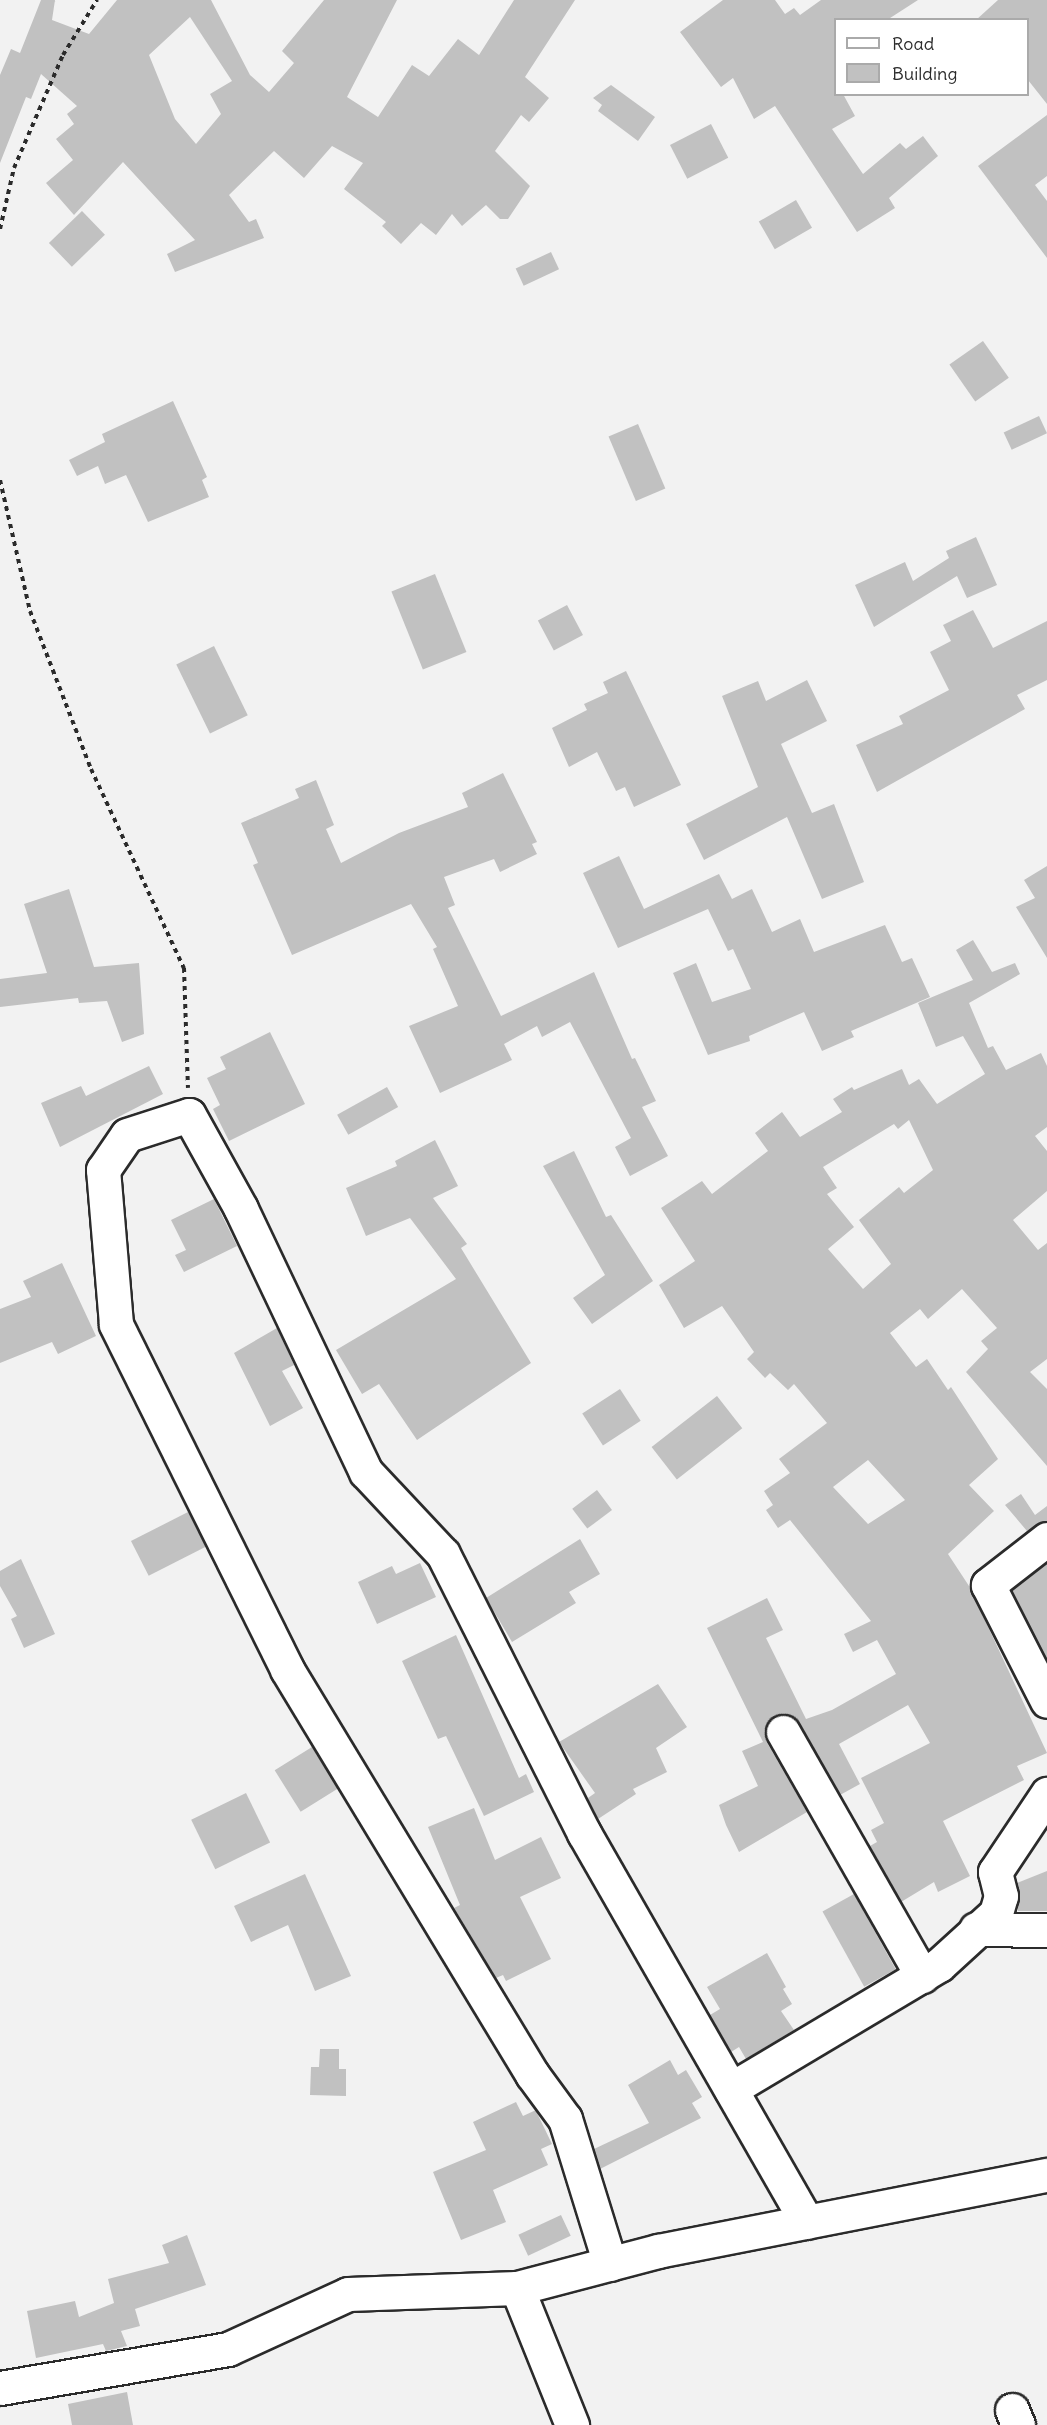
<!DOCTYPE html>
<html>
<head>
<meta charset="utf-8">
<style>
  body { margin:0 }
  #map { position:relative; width:1047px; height:2425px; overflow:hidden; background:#f2f2f2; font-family:Delius,sans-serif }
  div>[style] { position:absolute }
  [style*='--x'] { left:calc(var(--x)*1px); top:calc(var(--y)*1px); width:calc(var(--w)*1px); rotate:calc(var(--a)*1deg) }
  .building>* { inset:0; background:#c1c1c1; transform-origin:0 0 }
  .path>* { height:4px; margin-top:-2px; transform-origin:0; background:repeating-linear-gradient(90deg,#2b2b2b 0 4.5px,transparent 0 9px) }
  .roads { filter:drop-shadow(2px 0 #2b2b2b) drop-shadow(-2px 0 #2b2b2b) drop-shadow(0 2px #2b2b2b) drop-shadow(0 -2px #2b2b2b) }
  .minor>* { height:33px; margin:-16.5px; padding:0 16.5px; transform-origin:16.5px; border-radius:16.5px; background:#fff }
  span { translate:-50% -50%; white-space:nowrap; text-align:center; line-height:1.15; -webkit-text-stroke:4.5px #fff; paint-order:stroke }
  .legend { position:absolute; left:834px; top:18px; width:195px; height:78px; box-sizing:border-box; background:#fff; border:2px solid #aaa; margin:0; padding:8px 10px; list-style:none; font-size:18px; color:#2b2b2b }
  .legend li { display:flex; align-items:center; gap:12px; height:30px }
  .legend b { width:30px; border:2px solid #aaa }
</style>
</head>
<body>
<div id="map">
  <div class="building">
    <i style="clip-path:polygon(evenodd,41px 0,55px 0,52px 20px,89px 34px,117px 0,211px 0,250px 75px,269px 92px,294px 63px,282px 51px,324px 0,397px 0,347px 97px,378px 117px,412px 65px,429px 76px,458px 39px,479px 55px,514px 0,575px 0,525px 77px,549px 98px,529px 122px,521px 115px,495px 151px,530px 186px,508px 219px,500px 219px,486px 205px,462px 226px,452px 214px,436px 235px,421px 223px,401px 244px,382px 226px,386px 222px,344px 189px,363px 163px,332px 146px,304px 178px,274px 151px,229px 195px,249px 222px,256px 219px,264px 238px,175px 272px,167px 254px,195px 240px,123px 162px,74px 215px,46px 183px,73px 160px,56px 139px,74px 124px,67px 114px,77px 106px,41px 74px,31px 99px,26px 97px,0 163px,0 75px,11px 49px,20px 53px,41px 0,190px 17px,232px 81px,210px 94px,221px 114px,196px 144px,175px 119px,149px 55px,190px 17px)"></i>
    <i style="clip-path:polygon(723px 0,775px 0,785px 14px,794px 8px,800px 15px,821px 0,918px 0,887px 20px,836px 20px,836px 94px,843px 94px,855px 116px,832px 129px,863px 174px,900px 143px,906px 149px,923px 136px,938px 156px,889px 198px,895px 208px,857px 232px,775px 106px,754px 119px,733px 78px,721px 87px,680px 32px)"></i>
    <i style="clip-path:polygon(998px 0,1047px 0,1047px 104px,1028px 80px,1028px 20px,976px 20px)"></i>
    <i style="clip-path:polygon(611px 85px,655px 117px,638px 141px,598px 111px,602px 105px,593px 98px)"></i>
    <i style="clip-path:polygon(1047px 115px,1047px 176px,1035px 185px,1047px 201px,1047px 258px,978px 166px)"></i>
    <i style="left:711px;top:124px;width:38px;height:46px;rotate:63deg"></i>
    <i style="left:796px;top:200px;width:32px;height:43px;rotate:60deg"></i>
    <i style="left:82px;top:211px;width:33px;height:46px;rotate:46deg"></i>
    <i style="left:551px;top:252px;width:19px;height:39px;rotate:65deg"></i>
    <i style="left:983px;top:341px;width:45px;height:41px;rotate:55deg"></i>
    <i style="clip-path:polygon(173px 401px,207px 477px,202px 480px,209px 497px,148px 522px,126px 475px,105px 484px,98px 466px,77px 476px,69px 460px,105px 442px,102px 434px)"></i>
    <i style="left:1039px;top:416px;width:19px;height:39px;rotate:65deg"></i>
    <i style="left:638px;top:424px;width:70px;height:32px;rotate:67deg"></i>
    <i style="clip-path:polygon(976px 537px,997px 585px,967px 598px,957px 576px,874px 627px,855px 585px,905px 562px,913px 581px,949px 558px,946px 551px)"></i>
    <i style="left:435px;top:574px;width:84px;height:47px;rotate:68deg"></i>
    <i style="left:567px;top:605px;width:34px;height:33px;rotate:62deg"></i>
    <i style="clip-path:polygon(973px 610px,993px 648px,1047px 621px,1047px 680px,1017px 695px,1025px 709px,877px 792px,856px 745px,903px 724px,899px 716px,949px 690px,930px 652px,951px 641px,943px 625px)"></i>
    <i style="left:214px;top:646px;width:77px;height:42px;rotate:64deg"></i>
    <i style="clip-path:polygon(626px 671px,681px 785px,634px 807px,625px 787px,616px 791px,597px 752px,569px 767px,552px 728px,587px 710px,584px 704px,608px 693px,603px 682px)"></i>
    <i style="clip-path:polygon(807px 680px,827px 721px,781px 744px,812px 813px,834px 804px,864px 882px,822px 899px,787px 817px,704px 860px,686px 824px,758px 787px,722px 696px,758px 681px,766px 701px)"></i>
    <i style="clip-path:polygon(503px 773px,537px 842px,532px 844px,537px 854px,500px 872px,494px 859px,444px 877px,455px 905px,448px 908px,501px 1016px,594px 972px,632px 1059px,635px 1058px,656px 1101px,642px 1107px,668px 1156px,630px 1176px,615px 1147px,631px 1138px,570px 1022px,542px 1037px,537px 1026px,504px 1044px,512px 1060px,440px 1093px,409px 1026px,458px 1006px,433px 949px,437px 947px,411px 904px,292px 955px,253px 865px,258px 863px,241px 823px,299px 798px,295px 789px,316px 780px,334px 825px,326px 829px,341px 863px,399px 833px,468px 807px,462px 793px)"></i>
    <i style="clip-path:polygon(619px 856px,644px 909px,719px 874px,732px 899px,752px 889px,772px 932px,800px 919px,814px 952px,885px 925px,902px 962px,912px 958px,930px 997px,851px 1031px,854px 1037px,822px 1051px,804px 1012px,749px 1036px,750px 1041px,708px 1055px,673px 973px,696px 963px,712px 1002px,751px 989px,733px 949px,728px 951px,708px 909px,618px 948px,583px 873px)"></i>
    <i style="clip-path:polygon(1047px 866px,1047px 958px,1016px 907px,1035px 898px,1024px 880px)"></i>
    <i style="clip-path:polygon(69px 889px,94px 967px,139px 963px,144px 1034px,122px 1042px,107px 1001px,79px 1003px,78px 998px,0 1007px,0 979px,47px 973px,24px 904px)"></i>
    <i style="clip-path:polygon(evenodd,973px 940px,992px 972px,1015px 963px,1020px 974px,969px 1003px,988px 1048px,993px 1046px,1006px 1070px,1041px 1053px,1047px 1066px,1047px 1127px,1035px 1136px,1047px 1151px,1047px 1191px,1013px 1220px,1038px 1250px,1047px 1243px,1047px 1359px,1030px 1372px,1047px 1389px,1047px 1466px,966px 1372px,988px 1349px,981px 1341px,997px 1328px,962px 1289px,928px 1319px,920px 1309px,890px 1333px,916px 1367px,927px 1359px,948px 1390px,951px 1387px,998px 1459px,969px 1485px,994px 1511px,948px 1554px,969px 1586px,1047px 1753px,1017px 1766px,1024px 1780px,943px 1821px,970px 1876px,938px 1892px,934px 1882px,901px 1902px,870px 1846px,877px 1842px,871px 1830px,884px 1823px,861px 1778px,930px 1743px,908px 1705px,839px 1744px,860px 1784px,840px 1795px,799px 1722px,784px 1713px,773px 1716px,764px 1731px,766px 1741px,807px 1812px,739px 1852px,726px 1825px,719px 1805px,758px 1786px,742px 1751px,763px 1742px,707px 1628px,767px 1598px,783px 1630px,766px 1638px,806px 1719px,832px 1710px,896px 1674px,877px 1640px,853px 1652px,844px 1634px,871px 1621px,790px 1520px,778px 1528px,766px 1510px,773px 1505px,764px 1491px,790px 1473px,779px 1459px,827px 1423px,794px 1384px,788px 1390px,770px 1373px,765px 1378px,747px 1359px,754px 1352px,722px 1306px,684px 1328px,659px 1285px,695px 1261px,661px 1208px,702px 1181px,712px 1194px,768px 1151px,755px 1133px,782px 1112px,800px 1137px,842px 1112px,833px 1099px,852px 1087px,854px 1090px,902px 1069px,909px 1085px,919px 1079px,937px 1104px,985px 1074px,963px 1036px,936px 1047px,918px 1003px,973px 980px,956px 950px,973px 940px,909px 1120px,933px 1170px,904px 1193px,899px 1187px,859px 1220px,891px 1264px,863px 1289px,828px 1249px,854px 1227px,827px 1194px,837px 1188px,823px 1167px,894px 1124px,898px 1129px,909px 1120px,973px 940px,868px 1460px,905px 1500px,868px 1524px,833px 1487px,868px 1460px)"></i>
    <i style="clip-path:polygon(270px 1032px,305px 1104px,229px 1141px,213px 1109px,220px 1105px,207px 1078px,226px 1069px,220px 1057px)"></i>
    <i style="clip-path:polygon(149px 1066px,163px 1094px,60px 1147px,41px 1103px,81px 1086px,86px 1096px)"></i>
    <i style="left:387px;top:1087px;width:23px;height:57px;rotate:61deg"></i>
    <i style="clip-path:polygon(435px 1140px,458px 1186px,433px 1198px,467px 1244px,461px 1248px,531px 1363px,417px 1440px,379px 1384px,362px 1394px,336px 1350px,456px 1279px,410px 1218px,366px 1236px,346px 1188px,397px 1166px,395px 1161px)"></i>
    <i style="clip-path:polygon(574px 1151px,606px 1217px,611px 1215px,653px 1281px,592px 1324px,573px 1298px,605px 1275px,543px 1166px)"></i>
    <i style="clip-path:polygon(214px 1199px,237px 1246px,184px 1272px,175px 1255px,186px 1250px,171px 1220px)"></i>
    <i style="clip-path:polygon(62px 1263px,96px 1336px,58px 1354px,52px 1342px,0 1363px,0 1309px,31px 1297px,23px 1281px)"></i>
    <i style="clip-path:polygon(277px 1328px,294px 1365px,282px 1371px,303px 1408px,270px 1426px,234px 1353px)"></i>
    <i style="left:620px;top:1389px;width:38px;height:45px;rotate:57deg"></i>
    <i style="left:717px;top:1396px;width:41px;height:83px;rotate:52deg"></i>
    <i style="left:597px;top:1490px;width:25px;height:31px;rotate:53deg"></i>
    <i style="clip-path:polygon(1021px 1494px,1035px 1515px,1047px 1506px,1047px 1521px,1027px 1531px,1005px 1505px)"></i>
    <i style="left:188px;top:1512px;width:39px;height:64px;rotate:63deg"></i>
    <i style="clip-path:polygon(580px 1539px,600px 1574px,569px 1592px,576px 1603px,512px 1642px,486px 1598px)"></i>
    <i style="clip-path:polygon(21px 1559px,55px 1634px,24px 1648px,11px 1619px,17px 1616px,0 1586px,0 1571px)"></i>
    <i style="clip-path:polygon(420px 1563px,436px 1597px,377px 1624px,358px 1582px,392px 1566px,396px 1574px)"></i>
    <i style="clip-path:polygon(1047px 1563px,1047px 1660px,1012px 1590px)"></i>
    <i style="clip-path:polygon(456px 1635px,519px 1778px,526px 1774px,534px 1792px,484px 1816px,446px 1736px,438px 1739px,402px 1661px)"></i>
    <i style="clip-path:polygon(658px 1684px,687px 1727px,656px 1748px,667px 1772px,633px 1789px,636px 1794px,598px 1819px,588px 1798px,595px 1793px,559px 1742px)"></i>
    <i style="left:312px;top:1747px;width:49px;height:44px;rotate:58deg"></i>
    <i style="left:246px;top:1793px;width:55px;height:61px;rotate:64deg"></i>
    <i style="clip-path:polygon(474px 1808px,495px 1860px,541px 1837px,561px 1878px,520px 1897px,551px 1959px,506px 1981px,503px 1975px,496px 1978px,454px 1908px,460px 1905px,428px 1827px)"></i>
    <i style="clip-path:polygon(1047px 1871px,1047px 1911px,1018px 1911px,1017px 1883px)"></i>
    <i style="clip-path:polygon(305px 1874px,351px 1976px,315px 1991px,288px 1925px,251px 1942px,234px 1906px)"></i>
    <i style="left:854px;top:1894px;width:86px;height:36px;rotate:61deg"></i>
    <i style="clip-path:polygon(767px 1953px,786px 1987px,783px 1989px,792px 2004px,781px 2011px,794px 2030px,746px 2059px,739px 2047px,731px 2052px,710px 2015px,720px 2009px,707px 1987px)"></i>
    <i style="clip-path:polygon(320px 2049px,339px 2049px,339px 2069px,346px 2069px,346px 2096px,310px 2095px,311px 2067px,319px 2067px)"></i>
    <i style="clip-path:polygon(670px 2060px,678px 2075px,686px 2070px,702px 2097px,692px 2103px,701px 2118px,600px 2169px,594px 2149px,649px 2123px,628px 2085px)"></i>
    <i style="clip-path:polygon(516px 2102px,523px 2116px,536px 2110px,538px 2115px,552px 2144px,541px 2149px,548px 2165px,493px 2190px,506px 2222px,461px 2240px,433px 2172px,486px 2150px,473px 2122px)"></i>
    <i style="left:561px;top:2215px;width:23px;height:47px;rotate:65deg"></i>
    <i style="clip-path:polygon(187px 2235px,206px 2285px,135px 2309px,140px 2326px,121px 2331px,127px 2346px,106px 2351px,103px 2344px,36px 2358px,27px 2311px,75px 2301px,79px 2317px,114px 2303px,108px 2279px,169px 2263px,162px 2245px)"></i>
    <i style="clip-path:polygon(127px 2392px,133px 2425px,72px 2425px,68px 2404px)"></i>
  </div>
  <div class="path">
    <i style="--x:0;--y:229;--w:63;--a:-77.1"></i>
    <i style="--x:14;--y:168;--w:123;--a:-66.6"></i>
    <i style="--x:63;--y:55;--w:65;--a:-58.3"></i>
    <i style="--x:0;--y:480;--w:134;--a:77.1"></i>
    <i style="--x:30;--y:611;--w:169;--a:68.9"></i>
    <i style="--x:91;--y:769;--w:220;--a:65"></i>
    <i style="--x:184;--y:968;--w:120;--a:88.1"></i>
  </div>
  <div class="roads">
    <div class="minor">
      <i style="--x:1047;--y:1539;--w:75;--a:142.1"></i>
      <i style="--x:988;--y:1585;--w:130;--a:63"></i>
      <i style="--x:783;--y:1732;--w:281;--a:60.3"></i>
      <i style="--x:976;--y:1929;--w:71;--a:0.8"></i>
      <i style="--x:731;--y:2089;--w:242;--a:-30.8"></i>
      <i style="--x:939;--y:1965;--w:77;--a:-42.4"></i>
      <i style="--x:996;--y:1913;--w:18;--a:-74"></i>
      <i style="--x:1001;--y:1896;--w:25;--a:-104"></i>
      <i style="--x:995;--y:1872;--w:94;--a:-56.3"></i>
      <i style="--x:610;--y:2264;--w:152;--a:-107.2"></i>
      <i style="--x:565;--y:2119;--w:56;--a:-126.3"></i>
      <i style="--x:532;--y:2074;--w:473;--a:-121.2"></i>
      <i style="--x:287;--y:1669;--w:385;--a:-116.4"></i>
      <i style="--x:116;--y:1324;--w:155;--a:-94.8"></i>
      <i style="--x:103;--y:1170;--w:42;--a:-55.6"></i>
      <i style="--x:127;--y:1135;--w:65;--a:-17.9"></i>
      <i style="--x:189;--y:1115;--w:107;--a:61"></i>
      <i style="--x:241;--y:1209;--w:291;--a:64.6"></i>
      <i style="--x:366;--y:1472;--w:112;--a:46.8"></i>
      <i style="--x:443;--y:1554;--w:313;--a:63.2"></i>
      <i style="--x:584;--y:1833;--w:448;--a:60.2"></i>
      <i style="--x:517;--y:2288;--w:148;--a:68.1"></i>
      <i style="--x:0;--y:2388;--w:231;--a:-9.7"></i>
      <i style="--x:228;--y:2349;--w:132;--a:-24.6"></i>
      <i style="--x:348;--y:2294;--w:169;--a:-2"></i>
      <i style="--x:517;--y:2288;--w:146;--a:-14.7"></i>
      <i style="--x:658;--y:2251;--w:396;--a:-11.1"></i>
      <i style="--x:1012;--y:2410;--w:16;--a:68"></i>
    </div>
  </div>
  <ul class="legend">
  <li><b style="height:8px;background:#fff"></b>Road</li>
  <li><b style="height:16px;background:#c1c1c1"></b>Building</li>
  </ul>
</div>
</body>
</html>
